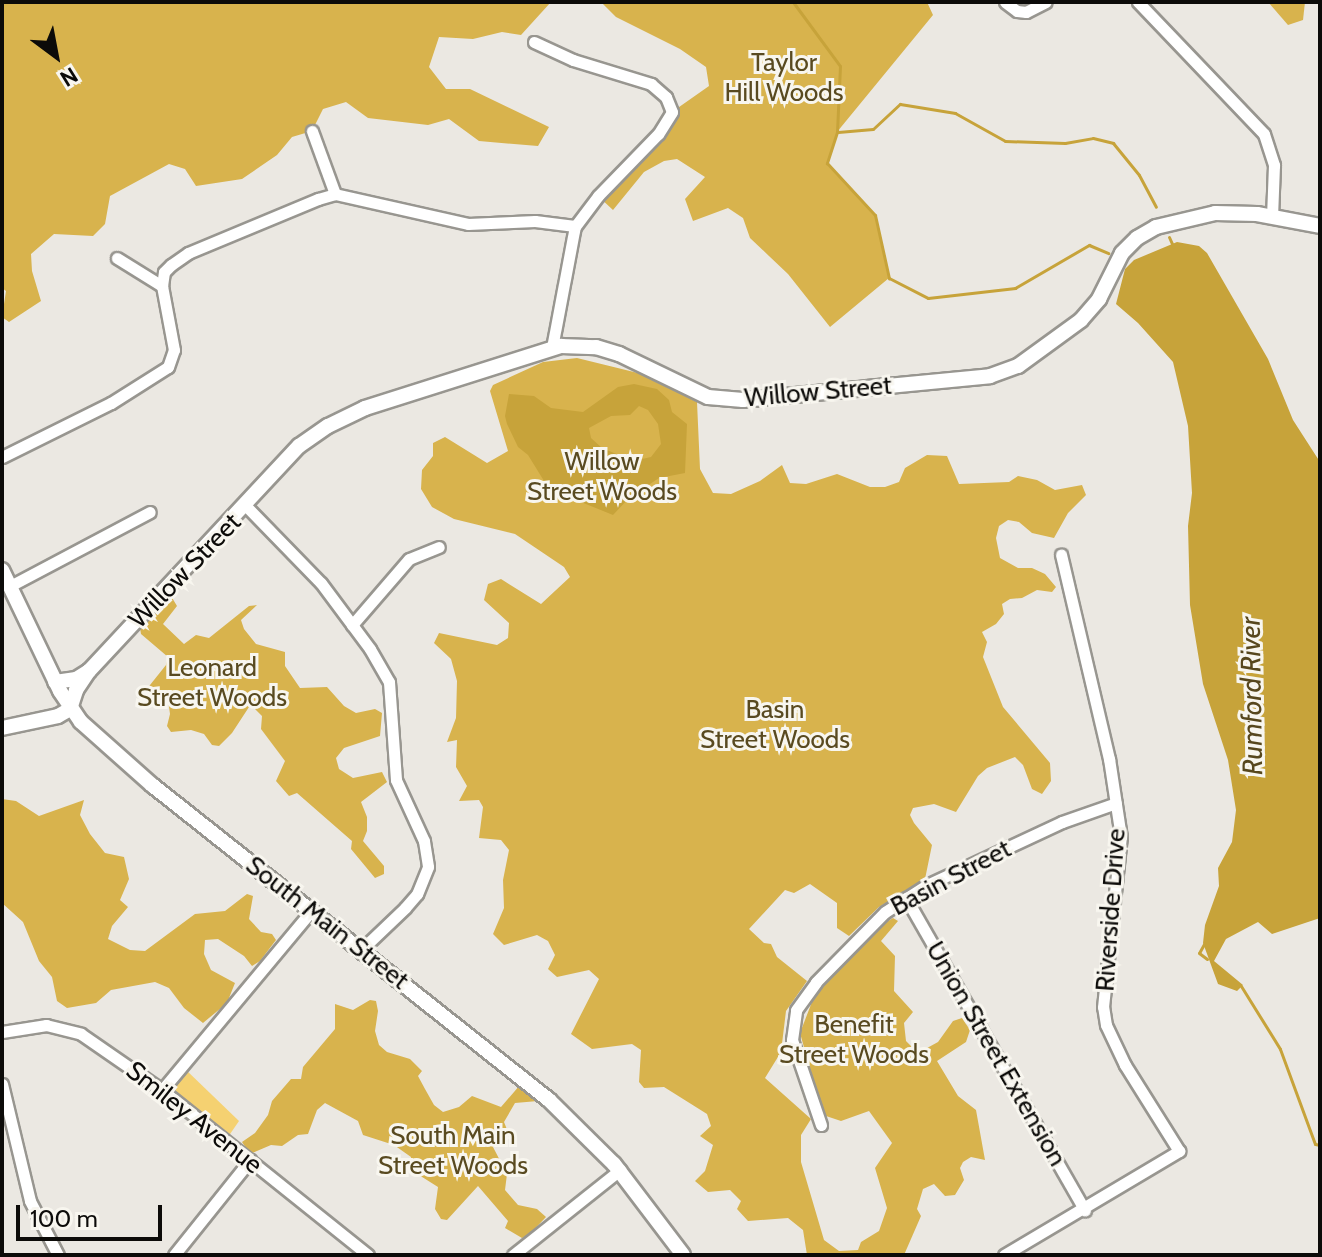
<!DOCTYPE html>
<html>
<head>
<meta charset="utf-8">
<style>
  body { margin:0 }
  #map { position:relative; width:1322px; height:1257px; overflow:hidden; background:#ebe8e2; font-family:Cabin,sans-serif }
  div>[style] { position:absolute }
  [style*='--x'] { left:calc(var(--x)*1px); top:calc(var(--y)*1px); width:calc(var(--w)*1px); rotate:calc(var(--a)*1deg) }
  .green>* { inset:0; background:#f5d171 }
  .forest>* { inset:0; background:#d8b34d }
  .water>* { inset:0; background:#c7a33a }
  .stream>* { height:3px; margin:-1.5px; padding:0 1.5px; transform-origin:1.5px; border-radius:1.5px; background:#c7a33a }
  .roads { filter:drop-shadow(2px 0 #989690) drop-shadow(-2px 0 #989690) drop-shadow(0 2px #989690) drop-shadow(0 -2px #989690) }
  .minor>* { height:11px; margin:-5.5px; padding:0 5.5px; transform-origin:5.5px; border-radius:5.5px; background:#fff }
  .tertiary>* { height:14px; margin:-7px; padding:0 7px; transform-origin:7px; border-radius:7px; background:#fff }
  .secondary>* { height:14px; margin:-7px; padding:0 7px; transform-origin:7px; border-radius:7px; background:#fff }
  span { translate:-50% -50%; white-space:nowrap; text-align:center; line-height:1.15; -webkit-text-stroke:6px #f8f6ef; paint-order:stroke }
  .park-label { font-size:26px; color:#594a20 }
  .street-label { font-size:26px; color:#0c0b09 }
  .water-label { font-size:28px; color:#57471d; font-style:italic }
  .frame { position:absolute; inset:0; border:4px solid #0c0b09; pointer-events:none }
  .north { position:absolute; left:16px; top:16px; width:80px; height:80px; -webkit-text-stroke:6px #f8f6ef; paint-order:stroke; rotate:148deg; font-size:22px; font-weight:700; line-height:32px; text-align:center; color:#0c0b09 }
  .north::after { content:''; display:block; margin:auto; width:28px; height:36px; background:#0c0b09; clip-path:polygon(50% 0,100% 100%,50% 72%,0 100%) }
  .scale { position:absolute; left:16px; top:1205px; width:146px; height:36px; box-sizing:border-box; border:4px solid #0c0b09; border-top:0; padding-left:10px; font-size:24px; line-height:28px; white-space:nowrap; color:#0c0b09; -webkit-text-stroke:6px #f8f6ef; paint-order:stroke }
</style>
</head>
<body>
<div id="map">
  <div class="green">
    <i style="clip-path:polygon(184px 1068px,239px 1121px,228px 1137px,169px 1088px)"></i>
  </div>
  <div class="forest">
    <i style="clip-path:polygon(2px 2px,551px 2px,521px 35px,502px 32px,473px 39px,439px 37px,429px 67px,446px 89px,470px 89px,549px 127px,538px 146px,479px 141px,449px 119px,428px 125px,368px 118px,346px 102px,323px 109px,312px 131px,292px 137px,277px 155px,242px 179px,196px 186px,185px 169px,169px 164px,110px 196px,105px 224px,93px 236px,54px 234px,31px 254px,32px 271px,41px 301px,9px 322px,2px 317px,6px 291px,2px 288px)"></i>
    <i style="clip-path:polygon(601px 2px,927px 2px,933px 15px,837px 132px,827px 163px,875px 215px,889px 278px,830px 327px,788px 274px,750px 238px,743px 218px,728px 208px,693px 221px,685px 199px,705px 177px,677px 159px,664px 161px,644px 172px,613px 210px,598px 196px,672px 112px,709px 86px,706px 67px,680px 49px,616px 17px)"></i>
    <i style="clip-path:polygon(1268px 2px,1305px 2px,1303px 20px,1288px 25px)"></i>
    <i style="clip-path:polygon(577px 358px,638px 373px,697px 402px,700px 469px,713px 493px,731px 494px,760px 481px,782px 465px,790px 483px,806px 484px,837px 474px,870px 487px,885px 487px,899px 482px,905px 468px,927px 455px,947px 456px,959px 484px,1009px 482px,1018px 476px,1037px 480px,1055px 490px,1082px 485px,1086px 495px,1068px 513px,1054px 538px,1032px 533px,1019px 522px,1008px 520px,999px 526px,996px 538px,1000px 558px,1018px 568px,1032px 568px,1045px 574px,1056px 587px,1052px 592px,1037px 590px,1022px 598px,1010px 599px,1002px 604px,1004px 614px,996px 624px,982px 632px,987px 642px,983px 657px,1003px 707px,1050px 763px,1051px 781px,1042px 794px,1032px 789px,1023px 765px,1015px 757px,987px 768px,978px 776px,956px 812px,934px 804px,913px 808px,910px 815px,914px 823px,932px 845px,925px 879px,879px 907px,849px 936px,837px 928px,837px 903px,810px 884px,794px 893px,785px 890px,749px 929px,764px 943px,771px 944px,777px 957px,807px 981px,786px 1011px,781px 1052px,765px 1078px,811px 1119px,801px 1135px,801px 1162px,824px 1240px,839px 1251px,858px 1250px,861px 1242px,879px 1231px,887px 1208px,875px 1168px,892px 1143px,869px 1111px,841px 1121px,823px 1115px,800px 1033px,815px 994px,875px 929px,893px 918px,898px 921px,881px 941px,895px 956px,894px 991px,913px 1012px,904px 1023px,906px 1041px,918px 1053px,938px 1042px,953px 1021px,962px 1018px,970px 1030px,966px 1042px,937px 1061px,958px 1096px,976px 1110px,985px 1160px,971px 1157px,963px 1162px,960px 1168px,964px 1180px,955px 1195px,945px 1196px,934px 1184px,923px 1189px,917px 1209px,921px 1216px,904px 1255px,807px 1255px,803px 1230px,788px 1218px,748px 1221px,737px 1209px,741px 1201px,730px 1190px,708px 1192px,695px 1181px,705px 1171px,713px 1145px,700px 1136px,711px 1126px,707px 1114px,664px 1087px,644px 1088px,639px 1082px,641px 1050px,632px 1044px,592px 1049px,571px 1034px,599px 979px,589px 970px,557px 977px,548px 969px,555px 955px,548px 941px,537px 935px,504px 945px,493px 934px,504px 908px,503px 880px,509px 850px,501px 840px,479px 838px,483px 807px,479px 800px,459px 801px,467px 786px,456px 767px,457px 740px,447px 742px,456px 718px,457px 681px,451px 659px,434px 643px,439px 633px,497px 645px,508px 638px,509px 623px,484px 600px,488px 584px,501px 579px,541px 604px,570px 577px,564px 567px,515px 534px,454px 519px,432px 507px,421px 489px,422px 470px,433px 456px,433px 443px,445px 437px,487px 463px,508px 451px,490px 391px,493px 385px,543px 362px)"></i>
    <i style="clip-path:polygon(171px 596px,177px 606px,163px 624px,184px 644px,196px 635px,209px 638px,249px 606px,257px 605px,241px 620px,244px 629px,256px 644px,285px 652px,285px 666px,300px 688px,327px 687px,344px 706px,356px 713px,375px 709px,382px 713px,380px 736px,344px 748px,336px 758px,339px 769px,353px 778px,382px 772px,387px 782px,361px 802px,367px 817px,367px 831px,363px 841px,384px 866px,384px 874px,375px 878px,351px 849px,352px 841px,297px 793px,289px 796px,276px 781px,285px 761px,261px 729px,262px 716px,255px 709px,249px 707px,232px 733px,219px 746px,212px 745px,204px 734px,191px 730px,171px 732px,167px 726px,170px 714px,167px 693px,142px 695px,166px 665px,168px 657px,141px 634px,140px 628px)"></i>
    <i style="clip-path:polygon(2px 799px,16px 801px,39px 816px,84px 800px,80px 815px,90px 834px,105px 853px,124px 857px,129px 879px,120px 900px,128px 907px,112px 926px,108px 939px,130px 950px,145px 951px,195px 914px,225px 911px,247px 894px,253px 896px,249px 919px,261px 932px,272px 934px,276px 940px,260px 961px,252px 966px,244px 956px,218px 939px,205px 940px,204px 954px,211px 970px,235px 983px,227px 1003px,203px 1023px,184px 1008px,169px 988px,155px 982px,111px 990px,96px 1003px,67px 1008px,57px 1001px,52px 977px,39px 961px,23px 922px,2px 903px)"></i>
    <i style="clip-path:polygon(370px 1000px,376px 1001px,378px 1011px,375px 1031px,379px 1045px,387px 1052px,410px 1059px,422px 1071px,418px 1076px,425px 1089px,434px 1105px,443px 1112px,459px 1107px,472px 1096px,501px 1107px,520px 1085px,538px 1101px,515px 1103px,504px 1122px,508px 1132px,493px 1147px,507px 1174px,505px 1190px,518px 1205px,537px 1209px,546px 1217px,528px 1236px,522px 1238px,505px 1228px,508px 1221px,478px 1186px,447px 1220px,441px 1219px,435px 1209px,438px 1187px,411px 1170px,411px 1157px,394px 1145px,363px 1135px,358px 1121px,325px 1103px,317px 1110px,308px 1134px,298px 1135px,282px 1146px,271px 1145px,250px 1154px,242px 1142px,255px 1133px,268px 1115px,272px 1101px,291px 1079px,301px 1079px,303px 1067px,335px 1029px,335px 1004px,353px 1010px)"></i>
  </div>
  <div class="water">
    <i style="clip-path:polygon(1177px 242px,1199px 246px,1207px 253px,1268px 359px,1293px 420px,1320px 462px,1320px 918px,1272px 934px,1258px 922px,1226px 939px,1214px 961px,1243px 985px,1237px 991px,1218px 984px,1203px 943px,1205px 925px,1219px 886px,1218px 868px,1232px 842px,1236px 810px,1228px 760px,1203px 684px,1190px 605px,1188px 526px,1192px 493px,1188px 426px,1173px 362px,1138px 323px,1116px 304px,1125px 269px,1134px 260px)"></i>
    <i style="clip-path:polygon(evenodd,634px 384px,657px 389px,669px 400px,672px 412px,687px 424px,685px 473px,659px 478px,629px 498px,613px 515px,549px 489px,528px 455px,518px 447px,507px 424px,505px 416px,509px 394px,534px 396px,551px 408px,583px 412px,618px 387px,634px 384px,639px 406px,648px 410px,658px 424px,661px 444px,651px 457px,633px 461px,602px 448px,591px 438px,589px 428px,611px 416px,630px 415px,639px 406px)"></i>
  </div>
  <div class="stream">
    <i style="--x:793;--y:2;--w:79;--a:53.7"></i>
    <i style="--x:840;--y:66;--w:66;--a:92.6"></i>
    <i style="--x:837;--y:132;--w:33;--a:108"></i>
    <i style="--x:827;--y:163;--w:71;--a:47.3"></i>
    <i style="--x:875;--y:215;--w:65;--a:77.5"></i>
    <i style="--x:889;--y:278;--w:44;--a:27.1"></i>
    <i style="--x:928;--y:298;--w:88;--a:-6.6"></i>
    <i style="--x:1015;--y:288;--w:86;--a:-30.2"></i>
    <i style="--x:1089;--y:245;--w:21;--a:23"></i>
    <i style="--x:838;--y:132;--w:35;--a:-5"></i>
    <i style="--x:873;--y:129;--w:37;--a:-43"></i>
    <i style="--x:900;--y:104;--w:56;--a:9.3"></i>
    <i style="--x:955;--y:113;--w:57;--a:29.2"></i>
    <i style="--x:1005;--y:141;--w:60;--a:1.9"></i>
    <i style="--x:1065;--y:143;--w:28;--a:-10"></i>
    <i style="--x:1093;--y:138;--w:21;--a:14"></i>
    <i style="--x:1113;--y:143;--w:41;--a:50.9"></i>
    <i style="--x:1139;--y:175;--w:36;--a:62"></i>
    <i style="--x:1169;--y:237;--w:10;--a:66"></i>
    <i style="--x:1204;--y:944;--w:10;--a:119"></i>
    <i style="--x:1199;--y:953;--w:10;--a:37"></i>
    <i style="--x:1241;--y:986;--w:74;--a:58.2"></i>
    <i style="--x:1280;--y:1049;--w:101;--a:69.8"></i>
    <i style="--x:1315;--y:1144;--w:5;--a:11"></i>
  </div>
  <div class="roads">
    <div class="minor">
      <i style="--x:1005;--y:2;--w:15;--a:37"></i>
      <i style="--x:1017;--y:11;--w:9;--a:6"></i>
      <i style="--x:1026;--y:12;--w:22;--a:-27"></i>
      <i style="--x:1138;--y:2;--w:182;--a:46.3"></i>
      <i style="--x:1264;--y:134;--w:33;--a:72"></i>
      <i style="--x:1274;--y:165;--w:52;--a:92.2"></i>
      <i style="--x:534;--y:42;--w:43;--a:24.8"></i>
      <i style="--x:573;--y:60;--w:82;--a:17.1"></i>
      <i style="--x:651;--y:84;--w:20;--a:41"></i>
      <i style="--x:666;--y:97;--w:16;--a:68"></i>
      <i style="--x:672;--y:112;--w:26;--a:122"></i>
      <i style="--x:658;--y:134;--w:86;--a:134.1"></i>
      <i style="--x:598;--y:196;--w:38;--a:127"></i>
      <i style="--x:575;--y:226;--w:124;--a:100.7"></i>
      <i style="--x:312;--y:131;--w:67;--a:69.9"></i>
      <i style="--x:117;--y:258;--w:53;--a:31.9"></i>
      <i style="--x:2;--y:457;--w:122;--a:-26.4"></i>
      <i style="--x:111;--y:403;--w:67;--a:-32.3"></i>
      <i style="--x:168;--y:367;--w:18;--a:-71"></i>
      <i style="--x:174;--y:350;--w:65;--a:-100.6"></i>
      <i style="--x:162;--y:286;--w:14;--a:-82"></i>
      <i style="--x:164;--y:272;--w:10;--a:-45"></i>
      <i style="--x:171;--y:265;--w:21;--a:-35"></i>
      <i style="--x:188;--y:253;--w:141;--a:-22.6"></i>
      <i style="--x:318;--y:199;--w:18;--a:-16"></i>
      <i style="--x:335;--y:194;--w:136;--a:12.7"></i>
      <i style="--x:468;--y:224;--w:67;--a:-2.6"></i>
      <i style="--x:535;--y:221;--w:40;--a:7.1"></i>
      <i style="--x:246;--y:506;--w:107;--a:45.8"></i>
      <i style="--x:321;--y:583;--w:82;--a:53.4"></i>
      <i style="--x:370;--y:649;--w:38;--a:60"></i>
      <i style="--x:389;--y:682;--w:98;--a:85.9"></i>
      <i style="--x:396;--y:780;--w:67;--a:65.3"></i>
      <i style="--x:424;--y:841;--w:26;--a:81"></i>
      <i style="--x:428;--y:867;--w:29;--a:112"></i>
      <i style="--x:417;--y:894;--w:18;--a:131"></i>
      <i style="--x:405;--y:908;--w:59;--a:136.4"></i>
      <i style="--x:10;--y:586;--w:158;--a:-27.9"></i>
      <i style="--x:352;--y:625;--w:87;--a:-49.2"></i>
      <i style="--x:409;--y:559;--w:32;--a:-22"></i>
      <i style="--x:906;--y:898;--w:360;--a:60.2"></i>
      <i style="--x:2;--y:1032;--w:45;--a:-9"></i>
      <i style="--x:46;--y:1025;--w:36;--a:14"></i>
      <i style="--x:81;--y:1034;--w:98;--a:34.7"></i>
      <i style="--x:162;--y:1090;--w:264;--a:38.7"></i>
      <i style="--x:2;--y:1084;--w:120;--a:76.5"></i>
      <i style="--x:30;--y:1201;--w:61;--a:62.6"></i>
      <i style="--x:162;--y:1090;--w:234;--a:-50.2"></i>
      <i style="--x:821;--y:1125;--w:90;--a:-108.8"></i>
      <i style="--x:792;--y:1040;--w:30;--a:-82"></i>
      <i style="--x:796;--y:1010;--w:34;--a:-54"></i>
      <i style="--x:816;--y:982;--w:98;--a:-45.4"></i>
      <i style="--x:885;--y:912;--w:50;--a:-32.7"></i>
      <i style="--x:927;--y:885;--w:149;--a:-25"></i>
      <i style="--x:1062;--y:822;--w:57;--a:-19.4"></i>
      <i style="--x:174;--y:1255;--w:122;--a:-51.3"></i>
      <i style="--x:513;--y:1255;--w:137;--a:-38.5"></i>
      <i style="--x:1004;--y:1255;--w:204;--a:-30.7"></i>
      <i style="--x:1179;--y:1151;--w:102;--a:-122.1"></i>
      <i style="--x:1125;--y:1065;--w:44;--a:-115.4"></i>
      <i style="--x:1106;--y:1025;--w:18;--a:-99"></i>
      <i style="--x:1103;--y:1007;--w:171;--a:-84"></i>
      <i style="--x:1121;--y:837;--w:79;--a:-98.7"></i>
      <i style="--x:1109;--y:759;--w:210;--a:-103.2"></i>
    </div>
    <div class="tertiary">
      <i style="--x:89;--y:671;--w:308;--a:-47"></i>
      <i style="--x:299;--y:446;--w:35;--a:-35"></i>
      <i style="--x:328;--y:426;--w:41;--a:-25.9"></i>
      <i style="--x:365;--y:408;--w:206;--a:-17.6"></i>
      <i style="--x:561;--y:346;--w:35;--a:2"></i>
      <i style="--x:596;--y:347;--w:24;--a:17"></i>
      <i style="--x:619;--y:354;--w:99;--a:25.8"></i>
      <i style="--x:708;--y:397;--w:35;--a:5"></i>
      <i style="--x:743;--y:400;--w:248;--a:-5.5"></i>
      <i style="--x:990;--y:376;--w:30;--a:-20"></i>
      <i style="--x:1018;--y:366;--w:78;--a:-36.1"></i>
      <i style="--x:1081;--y:320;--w:28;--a:-49"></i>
      <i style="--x:1099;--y:299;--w:51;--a:-63.4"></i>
      <i style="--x:1122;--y:253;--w:21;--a:-45"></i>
      <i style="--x:1137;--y:238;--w:22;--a:-30"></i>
      <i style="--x:1156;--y:227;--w:61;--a:-13.3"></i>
      <i style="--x:1215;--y:213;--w:42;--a:1.4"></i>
      <i style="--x:1257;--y:214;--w:64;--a:10.8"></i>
      <i style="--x:2;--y:728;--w:57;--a:-12.1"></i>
      <i style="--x:58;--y:716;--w:14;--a:-30"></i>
      <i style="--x:70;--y:709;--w:20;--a:-72"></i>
      <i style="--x:76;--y:690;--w:23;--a:-56"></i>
      <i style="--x:89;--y:671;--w:15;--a:148"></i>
      <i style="--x:76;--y:679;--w:21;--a:172"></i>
    </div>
    <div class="secondary">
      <i style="--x:2;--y:570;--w:134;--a:64.4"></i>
      <i style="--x:60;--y:691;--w:37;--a:56"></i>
      <i style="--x:81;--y:722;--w:95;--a:41.6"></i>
      <i style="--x:152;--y:785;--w:507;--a:38.43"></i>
      <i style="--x:549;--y:1100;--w:91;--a:44.6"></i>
      <i style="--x:614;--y:1164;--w:114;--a:52.8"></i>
    </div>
  </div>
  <div class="park-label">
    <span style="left:784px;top:78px">Taylor<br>Hill Woods</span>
    <span style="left:602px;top:477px">Willow<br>Street Woods</span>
    <span style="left:212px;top:683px">Leonard<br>Street Woods</span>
    <span style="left:775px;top:725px">Basin<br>Street Woods</span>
    <span style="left:854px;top:1040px">Benefit<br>Street Woods</span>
    <span style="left:453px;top:1151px">South Main<br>Street Woods</span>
  </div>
  <div class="street-label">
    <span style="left:818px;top:392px;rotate:-5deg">Willow Street</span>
    <span style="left:185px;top:571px;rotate:-46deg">Willow Street</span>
    <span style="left:951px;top:878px;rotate:-28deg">Basin Street</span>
    <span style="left:1111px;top:910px;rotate:-86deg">Riverside Drive</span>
    <span style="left:327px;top:923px;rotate:38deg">South Main Street</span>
    <span style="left:996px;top:1054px;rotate:60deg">Union Street Extension</span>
    <span style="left:194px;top:1118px;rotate:38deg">Smiley Avenue</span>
  </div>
  <div class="water-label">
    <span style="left:1251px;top:696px;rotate:-91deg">Rumford River</span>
  </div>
  <div class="frame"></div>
  <div class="north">N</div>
  <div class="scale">100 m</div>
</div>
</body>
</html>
